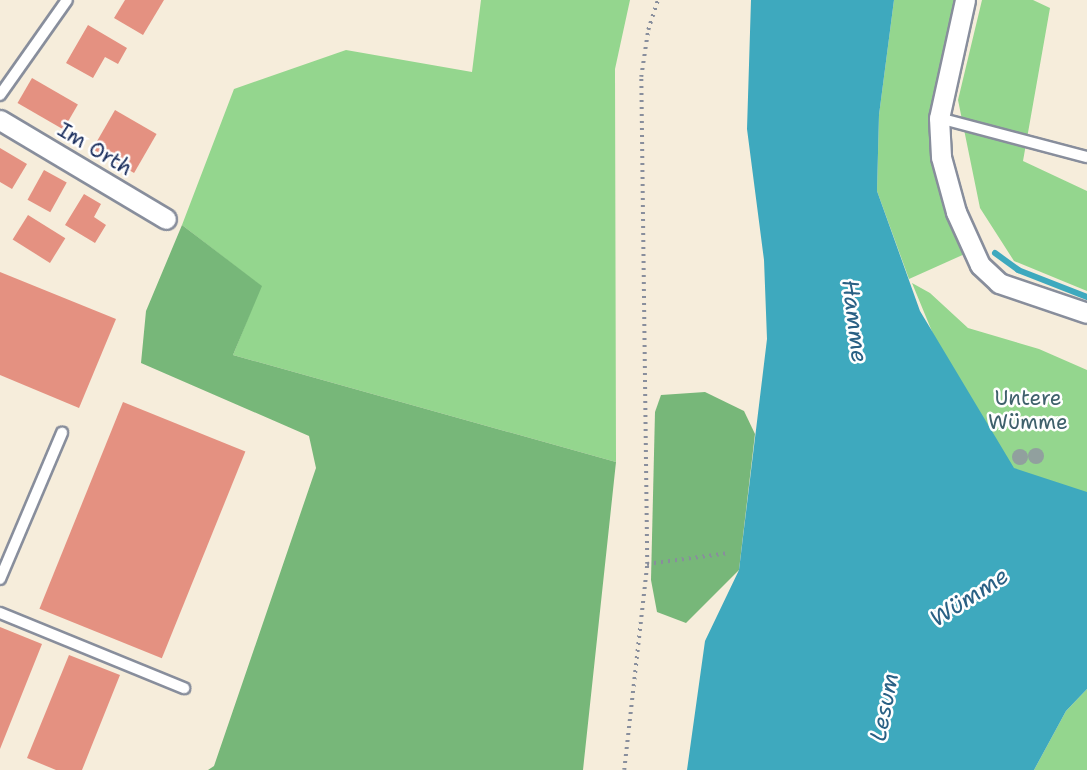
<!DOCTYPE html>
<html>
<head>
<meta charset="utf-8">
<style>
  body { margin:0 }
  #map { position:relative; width:1087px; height:770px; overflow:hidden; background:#f6eddb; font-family:"Shantell Sans",sans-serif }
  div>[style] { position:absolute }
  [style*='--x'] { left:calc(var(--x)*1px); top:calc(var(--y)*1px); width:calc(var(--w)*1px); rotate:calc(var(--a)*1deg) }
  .green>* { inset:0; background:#94d68e }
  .forest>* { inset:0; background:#77b779 }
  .water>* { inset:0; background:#3ea9be }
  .stream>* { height:6px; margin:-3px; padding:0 3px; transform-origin:3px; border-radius:3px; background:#3ea9be }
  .building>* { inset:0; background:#e49181; transform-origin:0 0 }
  .path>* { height:3.5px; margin-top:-1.75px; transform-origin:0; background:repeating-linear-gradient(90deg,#888e9c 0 2px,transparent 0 7px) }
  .roads { filter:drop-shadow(2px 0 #888e9c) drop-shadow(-2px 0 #888e9c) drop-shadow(0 2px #888e9c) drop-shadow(0 -2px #888e9c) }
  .service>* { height:10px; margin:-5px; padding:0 5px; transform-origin:5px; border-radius:5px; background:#fff }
  .minor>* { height:19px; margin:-9.5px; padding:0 9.5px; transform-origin:9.5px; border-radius:9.5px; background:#fff }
  .trees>* { width:16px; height:16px; margin:-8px; border-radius:50%; background:#91a09e }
  span { translate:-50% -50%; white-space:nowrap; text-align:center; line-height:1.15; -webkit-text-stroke:5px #fff; paint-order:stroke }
  .street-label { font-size:21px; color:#1b2f5e }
  .park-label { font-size:21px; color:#3f616c }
  .water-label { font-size:23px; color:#296084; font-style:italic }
</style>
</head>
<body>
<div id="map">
  <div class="green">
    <i style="clip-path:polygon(481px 0,630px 0,615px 69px,616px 462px,233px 355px,261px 286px,182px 225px,234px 89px,346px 50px,472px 72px)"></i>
    <i style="clip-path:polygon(894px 0,960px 0,935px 105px,931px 150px,967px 253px,909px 279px,877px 191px,879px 115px)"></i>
    <i style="clip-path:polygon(982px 0,1033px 0,1050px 8px,1023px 161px,1087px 191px,1087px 291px,1014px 261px,980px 208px,958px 100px)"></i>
    <i style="clip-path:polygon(912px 283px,930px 293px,968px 328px,1039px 349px,1087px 370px,1087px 569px,985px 460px)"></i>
    <i style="clip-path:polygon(1087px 689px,1087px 770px,1034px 770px,1066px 711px)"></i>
  </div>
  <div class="forest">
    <i style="clip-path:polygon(182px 225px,262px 286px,233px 355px,616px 462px,583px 770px,208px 770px,214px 766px,316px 468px,309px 436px,141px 363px,146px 311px)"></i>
    <i style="clip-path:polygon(705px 392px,744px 411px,755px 434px,739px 570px,686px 623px,657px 612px,651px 580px,655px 412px,661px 395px)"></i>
  </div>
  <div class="water">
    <i style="clip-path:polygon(751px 0,894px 0,879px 115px,877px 191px,920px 311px,1014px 468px,1087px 492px,1087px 689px,1066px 711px,1034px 770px,687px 770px,705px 641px,739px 570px,767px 339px,764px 260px,747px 129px)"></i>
  </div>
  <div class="stream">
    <i style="--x:995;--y:253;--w:29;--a:36"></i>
    <i style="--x:1018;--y:270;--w:74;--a:21.4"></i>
  </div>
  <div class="building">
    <i style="clip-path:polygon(125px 0,164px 0,143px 35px,114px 18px)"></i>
    <i style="clip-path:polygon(88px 25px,127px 48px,118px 64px,105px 57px,93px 78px,66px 63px)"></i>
    <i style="left:32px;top:78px;width:53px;height:29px;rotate:30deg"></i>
    <i style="left:115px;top:110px;width:48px;height:45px;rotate:30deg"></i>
    <i style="clip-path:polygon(0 148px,27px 164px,12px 189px,0 182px)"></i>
    <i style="left:44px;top:170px;width:26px;height:34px;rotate:29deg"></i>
    <i style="clip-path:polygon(84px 194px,101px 204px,94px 217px,106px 225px,95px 243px,65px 225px)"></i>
    <i style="left:28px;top:215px;width:44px;height:29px;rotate:32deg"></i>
    <i style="clip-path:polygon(0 272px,116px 319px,79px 408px,0 375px)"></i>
    <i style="left:123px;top:402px;width:132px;height:223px;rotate:22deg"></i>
    <i style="clip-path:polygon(0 627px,42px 644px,0 749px)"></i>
    <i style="clip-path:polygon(69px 655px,120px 675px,82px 770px,56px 770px,27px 758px)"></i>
  </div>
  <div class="path">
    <i style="--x:647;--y:564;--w:83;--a:-7.6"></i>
    <i style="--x:624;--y:770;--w:207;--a:-83.6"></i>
    <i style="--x:647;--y:564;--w:487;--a:-90.7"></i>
    <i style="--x:641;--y:77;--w:48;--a:-81.5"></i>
    <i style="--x:648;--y:30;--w:32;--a:-72"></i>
  </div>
  <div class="roads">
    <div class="service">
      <i style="--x:0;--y:95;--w:116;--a:-54.8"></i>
      <i style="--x:939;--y:118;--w:153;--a:14.8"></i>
      <i style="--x:0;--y:579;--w:159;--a:-67"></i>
      <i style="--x:0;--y:613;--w:199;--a:22.2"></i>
    </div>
    <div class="minor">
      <i style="--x:965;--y:0;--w:121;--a:102.4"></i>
      <i style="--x:939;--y:118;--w:39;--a:87"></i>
      <i style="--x:941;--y:157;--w:57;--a:74.7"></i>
      <i style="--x:956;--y:212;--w:58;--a:65.6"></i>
      <i style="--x:980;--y:265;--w:26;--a:43"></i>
      <i style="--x:999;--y:283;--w:93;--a:18.8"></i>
      <i style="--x:0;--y:120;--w:193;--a:30.8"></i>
    </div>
  </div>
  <div class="trees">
    <i style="left:1036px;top:456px"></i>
    <i style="left:1020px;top:457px"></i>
  </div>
  <div class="street-label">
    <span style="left:95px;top:149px;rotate:31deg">Im Orth</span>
  </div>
  <div class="park-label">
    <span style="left:1028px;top:410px">Untere<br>Wümme</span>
  </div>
  <div class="water-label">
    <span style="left:855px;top:321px;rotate:83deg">Hamme</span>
    <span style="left:969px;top:597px;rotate:-33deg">Wümme</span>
    <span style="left:884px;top:707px;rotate:-79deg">Lesum</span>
  </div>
</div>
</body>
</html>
